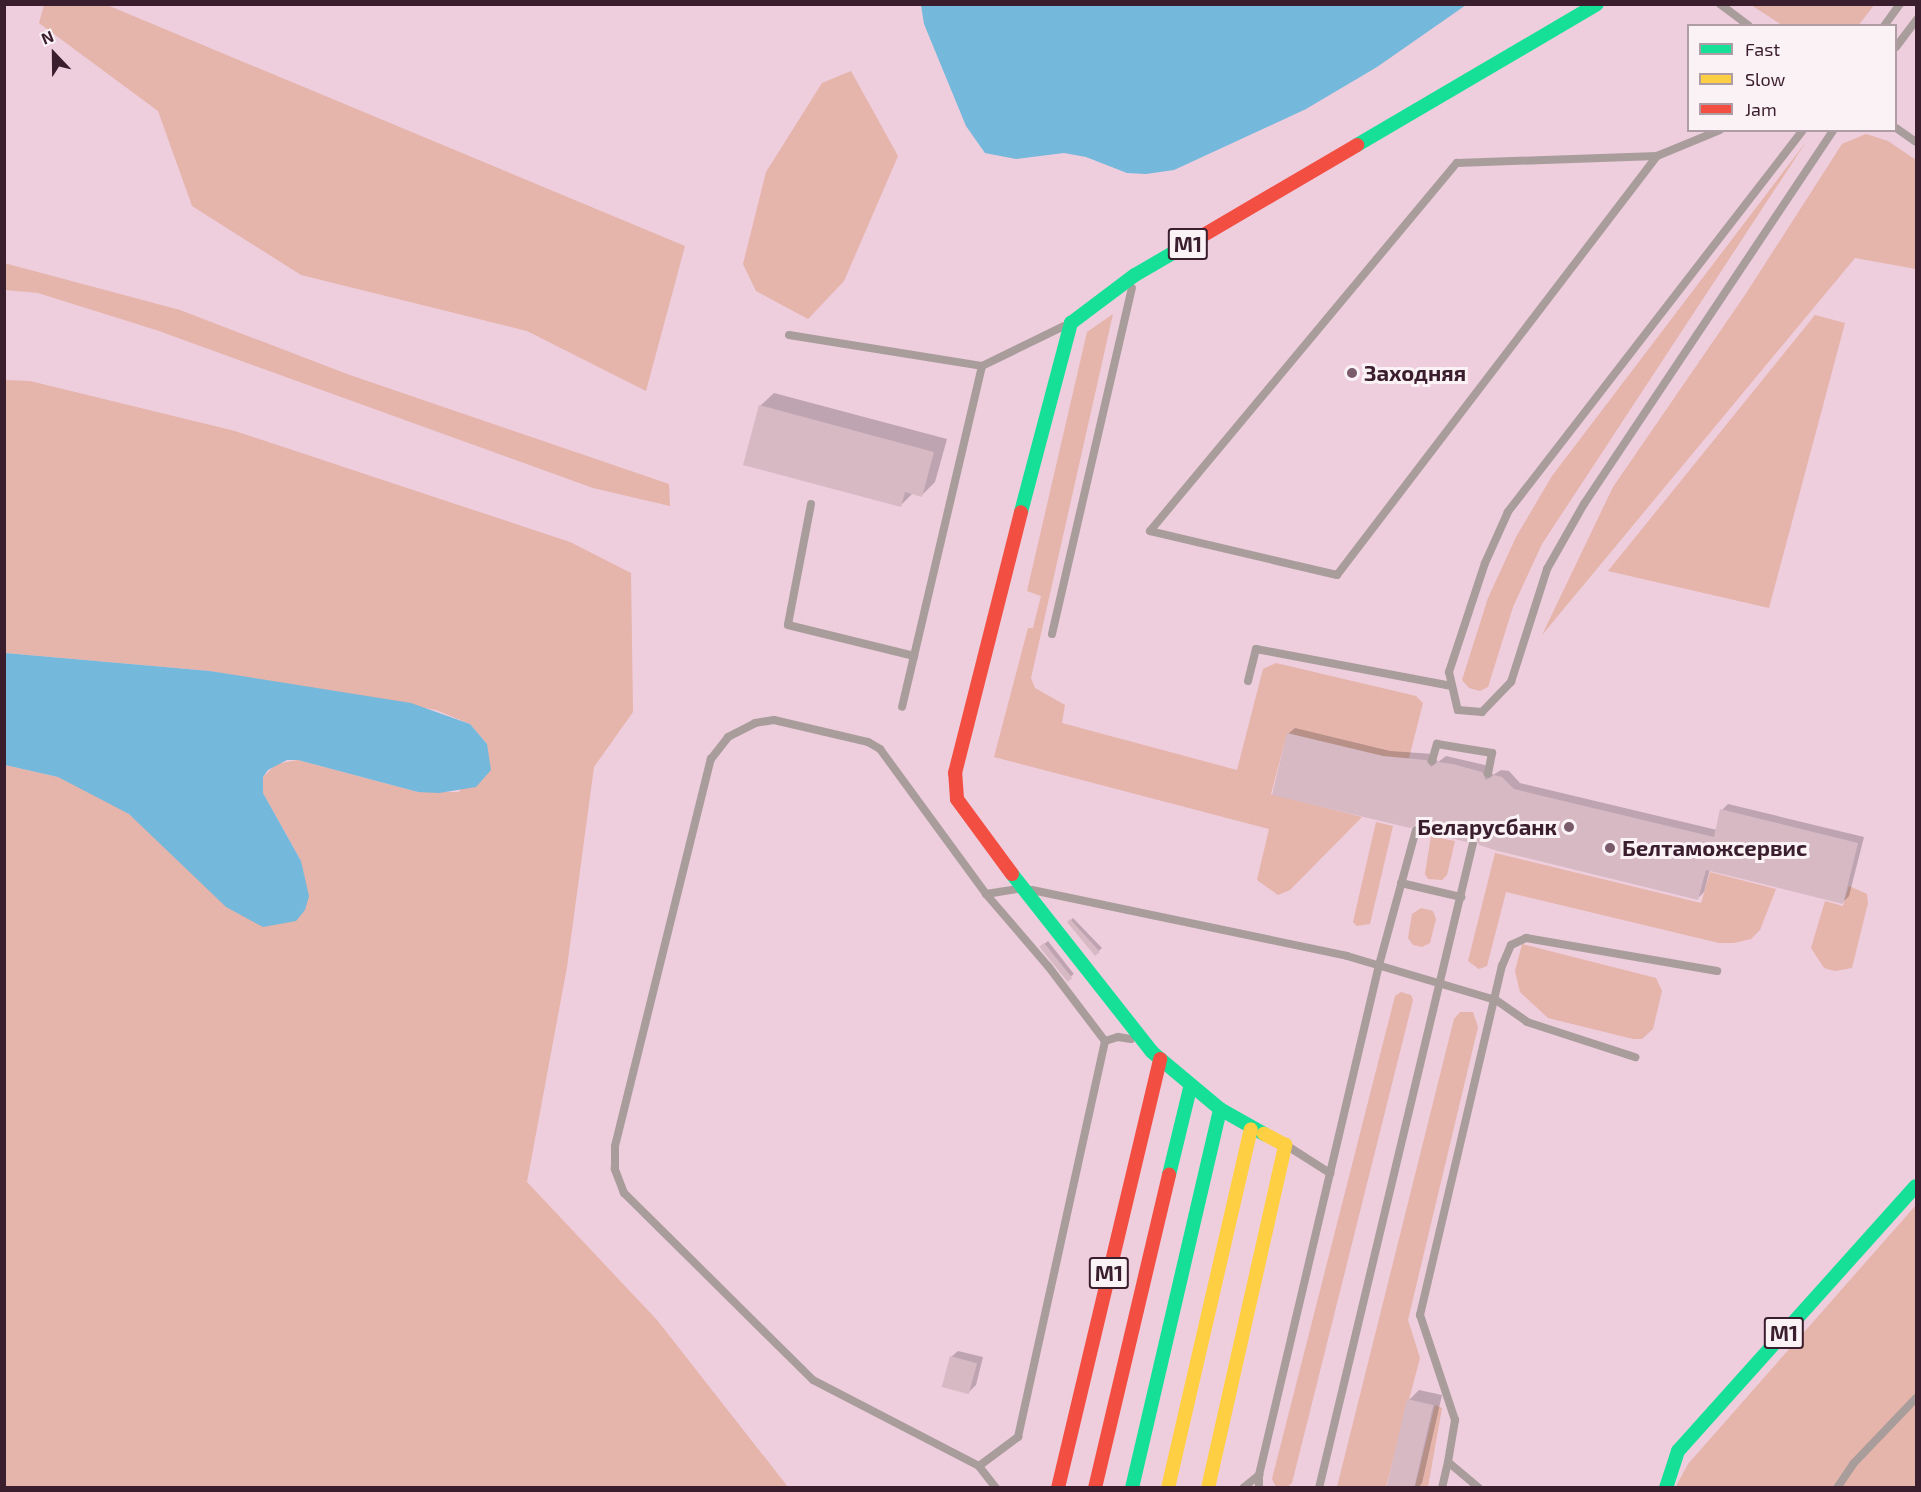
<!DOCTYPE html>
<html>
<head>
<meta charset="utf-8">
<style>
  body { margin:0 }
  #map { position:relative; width:1921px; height:1492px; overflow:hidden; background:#eecddd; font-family:"Exo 2",sans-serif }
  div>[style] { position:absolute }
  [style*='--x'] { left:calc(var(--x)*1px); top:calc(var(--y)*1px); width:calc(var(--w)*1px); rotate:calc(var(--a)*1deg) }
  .green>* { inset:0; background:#e5b4aa }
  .water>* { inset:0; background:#74b8db }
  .shadow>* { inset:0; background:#0003; transform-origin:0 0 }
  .building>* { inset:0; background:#d7b9c3; transform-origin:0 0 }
  .lane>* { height:8px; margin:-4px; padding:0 4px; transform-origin:4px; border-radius:4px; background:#a99d9c }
  .fast>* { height:14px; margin:-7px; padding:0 7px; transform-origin:7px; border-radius:7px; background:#16e098 }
  .slow>* { height:14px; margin:-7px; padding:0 7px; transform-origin:7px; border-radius:7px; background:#ffcf43 }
  .jam>* { height:14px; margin:-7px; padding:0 7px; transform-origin:7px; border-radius:7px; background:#f24e42 }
  .dots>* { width:16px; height:16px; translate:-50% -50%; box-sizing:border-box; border:3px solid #faf2f5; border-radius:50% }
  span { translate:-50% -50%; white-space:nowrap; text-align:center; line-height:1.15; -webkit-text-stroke:6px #faf2f5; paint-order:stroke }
  .shield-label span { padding:2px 4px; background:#faf2f5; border:2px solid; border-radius:4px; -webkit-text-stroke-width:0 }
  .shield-label { font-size:21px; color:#3b1e2d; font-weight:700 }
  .poi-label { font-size:22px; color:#3b1e2d; font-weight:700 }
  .left { translate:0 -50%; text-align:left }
  .right { translate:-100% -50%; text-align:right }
  .frame { position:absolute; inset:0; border:6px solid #3b1e2d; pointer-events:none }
  .legend { position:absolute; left:1687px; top:24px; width:210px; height:108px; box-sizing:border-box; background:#faf2f5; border:2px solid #ae9da5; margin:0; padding:8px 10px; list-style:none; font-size:18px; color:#3b1e2d }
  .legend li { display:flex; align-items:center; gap:12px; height:30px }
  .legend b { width:30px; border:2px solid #ae9da5 }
  .north { position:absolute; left:24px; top:24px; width:60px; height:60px; -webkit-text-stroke:4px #faf2f5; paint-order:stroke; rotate:338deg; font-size:16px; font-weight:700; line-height:24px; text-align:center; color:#3b1e2d }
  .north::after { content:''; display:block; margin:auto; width:21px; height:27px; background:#3b1e2d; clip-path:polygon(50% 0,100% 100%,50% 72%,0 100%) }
</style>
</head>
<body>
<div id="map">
  <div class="green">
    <i style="clip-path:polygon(44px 5px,107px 5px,685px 246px,646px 391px,527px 331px,301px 275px,192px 206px,158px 111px,39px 23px)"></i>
    <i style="clip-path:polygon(1751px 5px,1874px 5px,1858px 26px,1782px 25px)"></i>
    <i style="clip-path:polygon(851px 71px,898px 156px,844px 281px,808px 319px,756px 291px,743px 264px,766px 172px,822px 83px)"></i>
    <i style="clip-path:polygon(1866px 134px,1888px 141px,1916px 160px,1916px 269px,1855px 258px,1542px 635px,1613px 487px,1745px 295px,1842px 144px)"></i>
    <i style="clip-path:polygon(1806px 142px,1542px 544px,1513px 607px,1488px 687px,1480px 691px,1469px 688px,1462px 680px,1488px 598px,1516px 537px,1552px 476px)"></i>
    <i style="clip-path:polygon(4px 263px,180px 310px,347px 374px,669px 484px,670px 506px,593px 488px,156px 330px,38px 293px,5px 290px)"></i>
    <i style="clip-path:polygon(1113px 314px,1031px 678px,1035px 688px,1065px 705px,1062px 723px,1237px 770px,1263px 669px,1276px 663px,1416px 696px,1423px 703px,1408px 762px,1287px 734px,1271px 794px,1362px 817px,1290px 890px,1278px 895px,1257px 880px,1269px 829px,994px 757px,1028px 628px,1033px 628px,1041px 596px,1027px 591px,1087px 332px)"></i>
    <i style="clip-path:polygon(1815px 315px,1845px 323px,1769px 608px,1608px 571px)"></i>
    <i style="clip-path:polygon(5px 380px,30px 381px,235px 431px,570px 542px,631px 573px,633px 712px,594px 767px,567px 967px,527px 1182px,657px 1320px,788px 1487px,5px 1487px,5px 765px,58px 777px,93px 792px,129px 814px,194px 873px,301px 861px,263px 793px,263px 777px,276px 764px,298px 760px,418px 792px,459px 792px,487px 744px,470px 724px,436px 710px,210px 671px,5px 653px)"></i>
    <i style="clip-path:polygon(1376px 822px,1393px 826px,1370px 924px,1357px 926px,1353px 922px)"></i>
    <i style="clip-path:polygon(1431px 836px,1455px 841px,1447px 875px,1442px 880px,1428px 879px,1425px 874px)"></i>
    <i style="clip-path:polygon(1495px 853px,1701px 903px,1710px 872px,1776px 889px,1760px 930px,1751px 939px,1734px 943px,1719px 943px,1506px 892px,1487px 966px,1479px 969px,1468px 961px)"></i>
    <i style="clip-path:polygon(1849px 886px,1867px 894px,1868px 903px,1852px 968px,1835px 971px,1824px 968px,1811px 948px,1825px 901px,1843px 906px)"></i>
    <i style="clip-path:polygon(1421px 908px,1433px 911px,1436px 919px,1430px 943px,1422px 947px,1413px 945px,1408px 938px,1412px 914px)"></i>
    <i style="clip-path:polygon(1522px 944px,1656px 978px,1662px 991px,1653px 1029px,1642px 1039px,1633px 1039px,1548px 1018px,1520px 992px,1515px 971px)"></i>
    <i style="clip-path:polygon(1401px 992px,1411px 995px,1413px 1000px,1292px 1483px,1287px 1487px,1276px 1487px,1272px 1479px,1395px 996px)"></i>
    <i style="clip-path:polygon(1460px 1012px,1473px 1012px,1478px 1027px,1408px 1320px,1420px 1358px,1386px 1487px,1337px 1487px,1454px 1019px)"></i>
    <i style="clip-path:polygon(1916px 1205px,1916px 1487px,1675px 1488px,1688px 1464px)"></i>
    <i style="clip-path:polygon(1435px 1405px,1442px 1408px,1428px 1487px,1415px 1487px)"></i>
  </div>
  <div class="water">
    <i style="clip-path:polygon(921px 5px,921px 4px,1466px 5px,1377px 67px,1306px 109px,1174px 170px,1146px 174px,1127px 173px,1086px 157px,1064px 153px,1016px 159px,985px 153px,966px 126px,924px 24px)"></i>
    <i style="clip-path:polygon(5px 653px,210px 671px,411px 703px,470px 724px,487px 744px,491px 770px,476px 787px,439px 793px,418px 792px,298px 760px,287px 760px,268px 770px,263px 777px,263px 793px,301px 861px,309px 896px,305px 910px,296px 921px,263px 927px,226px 907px,129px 814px,58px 777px,5px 765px)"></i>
  </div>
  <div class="shadow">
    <i style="clip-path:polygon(774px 393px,947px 439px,935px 482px,922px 495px,913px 493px,901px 505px,760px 406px)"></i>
    <i style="clip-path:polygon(1295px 728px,1390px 751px,1433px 754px,1438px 762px,1446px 756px,1489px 766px,1493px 775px,1501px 770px,1509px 771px,1520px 783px,1717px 830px,1722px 810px,1728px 804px,1864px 837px,1849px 896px,1843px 902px,1710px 869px,1704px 892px,1698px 898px,1417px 822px,1288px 734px)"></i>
    <i style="clip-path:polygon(1073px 918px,1102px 948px,1095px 954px,1069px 922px)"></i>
    <i style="left:1048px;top:941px;width:42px;height:8px;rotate:52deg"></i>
    <i style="clip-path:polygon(958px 1351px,983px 1357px,976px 1385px,969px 1392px,951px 1357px)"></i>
    <i style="clip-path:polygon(1419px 1390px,1442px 1395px,1422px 1483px,1418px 1488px,1390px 1488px,1409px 1400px)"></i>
  </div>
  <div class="building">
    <i style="clip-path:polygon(759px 405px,934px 452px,922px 497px,905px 492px,901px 507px,743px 465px)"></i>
    <i style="clip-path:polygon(1287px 733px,1383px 756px,1426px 760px,1431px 767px,1438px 762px,1453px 764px,1482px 772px,1486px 780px,1494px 775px,1502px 777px,1514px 789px,1714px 837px,1720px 809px,1858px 843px,1843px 904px,1706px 870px,1698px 900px,1498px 851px,1479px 845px,1475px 837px,1467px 842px,1422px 831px,1417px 824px,1410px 828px,1272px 795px)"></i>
    <i style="clip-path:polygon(1070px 919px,1100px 952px,1095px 956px,1067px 922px)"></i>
    <i style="left:1044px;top:943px;width:45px;height:6px;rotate:51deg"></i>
    <i style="left:950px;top:1356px;width:28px;height:32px;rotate:15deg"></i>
    <i style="left:1407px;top:1399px;width:27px;height:91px;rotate:13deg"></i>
  </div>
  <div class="lane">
    <i style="--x:1720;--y:4;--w:36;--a:37"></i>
    <i style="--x:1884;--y:26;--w:27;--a:-54"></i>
    <i style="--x:1896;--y:47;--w:34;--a:-53"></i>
    <i style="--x:1896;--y:128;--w:24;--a:35"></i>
    <i style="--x:1803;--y:130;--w:483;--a:127.7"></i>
    <i style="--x:1508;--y:512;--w:56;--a:114.3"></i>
    <i style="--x:1485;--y:563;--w:115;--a:108.3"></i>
    <i style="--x:1449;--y:672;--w:39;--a:77"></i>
    <i style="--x:1458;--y:710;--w:24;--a:5"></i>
    <i style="--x:1482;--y:712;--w:42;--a:-46"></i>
    <i style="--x:1511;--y:682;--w:119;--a:-72.3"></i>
    <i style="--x:1547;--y:569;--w:75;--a:-60.4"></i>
    <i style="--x:1584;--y:504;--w:449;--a:-56.3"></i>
    <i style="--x:1657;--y:156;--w:527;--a:127.37"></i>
    <i style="--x:1337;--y:575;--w:192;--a:-166.8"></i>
    <i style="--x:1150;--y:531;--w:479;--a:-50.2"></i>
    <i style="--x:1457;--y:163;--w:200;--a:-2"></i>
    <i style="--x:1657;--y:156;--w:68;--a:-22.4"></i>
    <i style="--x:789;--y:335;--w:195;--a:9.1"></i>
    <i style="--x:811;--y:504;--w:123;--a:100.8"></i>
    <i style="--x:788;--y:625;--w:130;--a:13.8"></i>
    <i style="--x:914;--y:656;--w:52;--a:103.2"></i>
    <i style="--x:1052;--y:634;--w:355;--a:-77"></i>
    <i style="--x:914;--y:656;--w:298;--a:-76.8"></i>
    <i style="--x:982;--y:366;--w:91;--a:-26"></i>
    <i style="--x:1248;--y:681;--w:33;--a:-76"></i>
    <i style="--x:1256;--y:649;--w:199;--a:10.7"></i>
    <i style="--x:1432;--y:761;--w:18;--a:-74"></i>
    <i style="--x:1437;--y:744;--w:56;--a:9.3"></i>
    <i style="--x:1492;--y:753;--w:21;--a:101"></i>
    <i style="--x:1401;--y:883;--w:62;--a:13.1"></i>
    <i style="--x:1032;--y:890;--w:322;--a:11.8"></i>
    <i style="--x:1347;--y:956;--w:155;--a:16.5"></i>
    <i style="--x:1496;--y:1000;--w:38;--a:35"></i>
    <i style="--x:1527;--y:1022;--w:114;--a:18"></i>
    <i style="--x:986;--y:894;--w:31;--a:-9"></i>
    <i style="--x:1289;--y:1147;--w:49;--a:32.4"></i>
    <i style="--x:979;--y:1466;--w:49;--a:-36.6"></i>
    <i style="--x:1018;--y:1437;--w:405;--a:-77.6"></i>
    <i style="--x:1105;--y:1041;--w:14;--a:-17"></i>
    <i style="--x:1118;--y:1037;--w:13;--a:9"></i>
    <i style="--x:996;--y:1488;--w:28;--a:-128"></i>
    <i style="--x:979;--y:1466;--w:187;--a:-152.6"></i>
    <i style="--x:813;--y:1380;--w:266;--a:-135.3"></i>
    <i style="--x:624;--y:1193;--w:26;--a:-111"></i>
    <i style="--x:615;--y:1169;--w:23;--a:-90"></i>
    <i style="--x:615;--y:1146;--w:399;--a:-76.1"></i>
    <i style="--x:711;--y:759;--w:28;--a:-52"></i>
    <i style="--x:728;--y:737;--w:30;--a:-27"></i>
    <i style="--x:755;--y:723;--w:19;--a:-9"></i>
    <i style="--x:774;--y:720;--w:97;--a:13.2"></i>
    <i style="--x:868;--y:742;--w:14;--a:30"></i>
    <i style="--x:880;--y:749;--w:180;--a:53.8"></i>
    <i style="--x:986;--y:894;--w:95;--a:49.3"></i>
    <i style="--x:1048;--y:966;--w:94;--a:52.8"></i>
    <i style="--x:1243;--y:1488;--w:21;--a:-39"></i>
    <i style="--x:1259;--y:1488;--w:13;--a:-90"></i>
    <i style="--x:1259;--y:1475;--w:524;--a:-76.76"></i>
    <i style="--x:1379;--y:965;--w:140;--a:-74.7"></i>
    <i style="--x:1319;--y:1488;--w:663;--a:-76.57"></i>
    <i style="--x:1442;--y:1488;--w:27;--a:-77"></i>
    <i style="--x:1479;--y:1488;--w:40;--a:-140"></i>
    <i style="--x:1448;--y:1462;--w:43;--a:-80.5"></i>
    <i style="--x:1455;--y:1420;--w:111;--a:-108.4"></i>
    <i style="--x:1420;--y:1315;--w:359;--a:-76.8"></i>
    <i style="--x:1502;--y:966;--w:23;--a:-67"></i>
    <i style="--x:1511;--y:945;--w:17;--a:-25"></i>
    <i style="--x:1526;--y:938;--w:194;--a:9.8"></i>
    <i style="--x:1837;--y:1488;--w:29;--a:-56"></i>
    <i style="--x:1853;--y:1464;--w:91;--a:-46.3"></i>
  </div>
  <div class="fast">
    <i style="--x:1357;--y:145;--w:278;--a:-30.4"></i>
    <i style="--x:1021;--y:512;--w:196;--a:-75.2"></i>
    <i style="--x:1071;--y:323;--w:80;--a:-36.9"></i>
    <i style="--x:1135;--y:275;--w:78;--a:-30.2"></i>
    <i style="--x:1012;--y:874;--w:226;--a:51.8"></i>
    <i style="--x:1152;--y:1052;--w:89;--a:40"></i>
    <i style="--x:1220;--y:1109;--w:51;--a:29.6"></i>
    <i style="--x:1169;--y:1175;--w:89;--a:-76.4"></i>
    <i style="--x:1132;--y:1488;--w:389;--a:-76.9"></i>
    <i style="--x:1666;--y:1488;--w:39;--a:-72"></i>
    <i style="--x:1678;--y:1451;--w:356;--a:-48.1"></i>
  </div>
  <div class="slow">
    <i style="--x:1168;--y:1488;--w:368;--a:-77"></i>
    <i style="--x:1208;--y:1488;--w:352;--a:-77.3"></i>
    <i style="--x:1285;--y:1145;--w:24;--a:-152"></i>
  </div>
  <div class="jam">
    <i style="--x:1202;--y:236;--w:180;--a:-30.4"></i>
    <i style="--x:1012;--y:874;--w:93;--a:-126.3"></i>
    <i style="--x:957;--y:799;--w:26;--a:-94"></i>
    <i style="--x:955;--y:773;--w:269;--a:-75.8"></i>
    <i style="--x:1058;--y:1488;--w:441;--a:-76.6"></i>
    <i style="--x:1095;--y:1488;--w:322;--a:-76.7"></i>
  </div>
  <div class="dots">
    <i style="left:1352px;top:373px;background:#7a5b6b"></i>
    <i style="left:1569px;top:827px;background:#7a5b6b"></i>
    <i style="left:1610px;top:848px;background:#7a5b6b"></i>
  </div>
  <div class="shield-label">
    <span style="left:1188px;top:244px">М1</span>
    <span style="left:1109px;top:1273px">М1</span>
    <span style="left:1784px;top:1333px">М1</span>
  </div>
  <div class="poi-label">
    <span class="left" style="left:1364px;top:373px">Заходняя</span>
    <span class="right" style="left:1557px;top:827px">Беларусбанк</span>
    <span class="left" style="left:1622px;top:848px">Белтаможсервис</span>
  </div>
  <div class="frame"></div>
  <ul class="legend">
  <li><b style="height:8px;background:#16e098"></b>Fast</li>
  <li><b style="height:8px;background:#ffcf43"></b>Slow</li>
  <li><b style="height:8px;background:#f24e42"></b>Jam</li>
  </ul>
  <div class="north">N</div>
</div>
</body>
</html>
